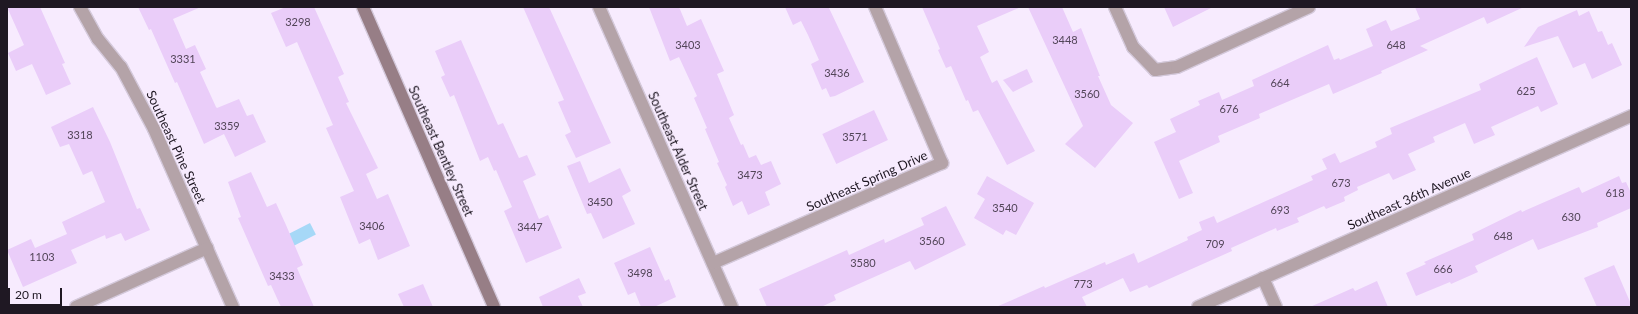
<!DOCTYPE html>
<html>
<head>
<meta charset="utf-8">
<style>
  body { margin:0 }
  #map { position:relative; width:1638px; height:314px; overflow:hidden; background:#f7ebfe; font-family:Lato,sans-serif }
  div>[style] { position:absolute }
  [style*='--x'] { left:calc(var(--x)*1px); top:calc(var(--y)*1px); width:calc(var(--w)*1px); rotate:calc(var(--a)*1deg) }
  .water>* { inset:0; background:#a6d8f7; transform-origin:0 0 }
  .building>* { inset:0; background:#eacdf9; transform-origin:0 0 }
  .roads { filter:drop-shadow(1px 0 #d4c9db) drop-shadow(-1px 0 #d4c9db) drop-shadow(0 1px #d4c9db) drop-shadow(0 -1px #d4c9db) }
  .street>* { height:12px; margin:-6px; padding:0 6px; transform-origin:6px; border-radius:6px; background:#b4a3a8 }
  .secondary>* { height:12px; margin:-6px; padding:0 6px; transform-origin:6px; border-radius:6px; background:#977e86 }
  span { translate:-50% -50%; white-space:nowrap; text-align:center; line-height:1.15; -webkit-text-stroke:3px #f7ebfe; paint-order:stroke }
  .number-label { font-size:11px; color:#524558 }
  .number-label span { -webkit-text-stroke-width:0 }
  .street-label { font-size:13px; color:#1f1823 }
  .frame { position:absolute; inset:0; border:8px solid #1f1823; pointer-events:none }
  .scale { position:absolute; left:8px; top:288px; width:54px; height:18px; box-sizing:border-box; border:2px solid #1f1823; border-top:0; padding-left:5px; font-size:12px; line-height:14px; white-space:nowrap; color:#1f1823; -webkit-text-stroke:3px #f7ebfe; paint-order:stroke }
</style>
</head>
<body>
<div id="map">
  <div class="water">
    <i style="left:310px;top:223px;width:13px;height:28px;rotate:63deg"></i>
  </div>
  <div class="building">
    <i style="clip-path:polygon(7px 7px,40px 7px,65px 63px,62px 64px,71px 84px,46px 95px,32px 64px,16px 71px,8px 53px,24px 45px)"></i>
    <i style="clip-path:polygon(138px 7px,201px 7px,173px 19px,186px 49px,195px 45px,206px 69px,200px 72px,216px 107px,217px 108px,239px 99px,247px 116px,253px 114px,266px 142px,235px 157px,224px 134px,204px 144px,177px 82px,175px 83px,151px 29px,149px 30px)"></i>
    <i style="clip-path:polygon(286px 7px,314px 7px,344px 74px,338px 77px,349px 102px,346px 103px,378px 168px,366px 174px,377px 199px,388px 194px,410px 246px,378px 260px,370px 239px,359px 244px,340px 197px,354px 191px,326px 128px,333px 125px,297px 42px,286px 47px,271px 13px)"></i>
    <i style="clip-path:polygon(523px 7px,549px 7px,611px 143px,576px 158px,565px 135px,571px 132px,558px 102px,564px 100px)"></i>
    <i style="clip-path:polygon(649px 7px,679px 7px,687px 26px,701px 19px,724px 71px,717px 74px,734px 115px,729px 118px,741px 145px,743px 144px,749px 158px,756px 155px,761px 165px,771px 161px,781px 184px,765px 192px,770px 205px,748px 215px,742px 201px,733px 206px,725px 187px,727px 185px,717px 163px,719px 162px,705px 129px,707px 128px,694px 98px,697px 96px,679px 57px,670px 61px)"></i>
    <i style="clip-path:polygon(785px 7px,830px 7px,829px 8px,864px 82px,835px 96px,830px 97px,826px 88px,822px 90px,811px 64px,819px 60px,808px 35px,801px 21px,793px 25px)"></i>
    <i style="clip-path:polygon(922px 7px,1021px 7px,977px 26px,989px 52px,980px 57px,992px 83px,997px 80px,1035px 151px,1007px 165px,978px 110px,973px 112px,968px 100px,966px 101px,951px 66px,946px 68px,938px 50px,940px 49px,938px 44px)"></i>
    <i style="clip-path:polygon(1028px 7px,1062px 7px,1073px 32px,1081px 28px,1100px 76px,1098px 76px,1111px 105px,1133px 123px,1095px 168px,1065px 144px,1083px 126px)"></i>
    <i style="clip-path:polygon(1164px 7px,1213px 7px,1173px 27px)"></i>
    <i style="clip-path:polygon(1415px 7px,1524px 7px,1487px 24px,1484px 17px,1420px 46px,1428px 50px,1381px 71px,1382px 73px,1333px 94px,1329px 84px,1259px 114px,1260px 118px,1218px 136px,1220px 142px,1179px 161px,1193px 193px,1179px 199px,1154px 142px,1176px 132px,1170px 119px,1200px 105px,1198px 101px,1219px 92px,1222px 100px,1254px 86px,1252px 80px,1328px 45px,1334px 60px,1339px 58px,1340px 60px,1373px 46px,1366px 29px,1386px 20px,1391px 31px,1420px 19px)"></i>
    <i style="clip-path:polygon(1577px 10px,1579px 16px,1589px 11px,1598px 32px,1602px 31px,1608px 45px,1612px 43px,1622px 65px,1592px 79px,1585px 63px,1573px 68px,1558px 36px,1524px 47px,1538px 27px)"></i>
    <i style="clip-path:polygon(461px 40px,498px 125px,503px 123px,519px 158px,527px 155px,536px 175px,523px 181px,539px 219px,548px 215px,562px 248px,526px 263px,504px 211px,512px 207px,496px 170px,494px 171px,488px 157px,480px 161px,454px 95px,450px 97px,441px 77px,445px 75px,435px 51px)"></i>
    <i style="clip-path:polygon(1537px 57px,1558px 104px,1541px 112px,1538px 106px,1491px 127px,1495px 135px,1474px 144px,1465px 123px,1433px 137px,1435px 142px,1408px 154px,1416px 170px,1393px 180px,1389px 173px,1357px 187px,1358px 190px,1344px 197px,1345px 201px,1326px 209px,1324px 206px,1297px 218px,1299px 222px,1277px 231px,1276px 228px,1231px 248px,1232px 251px,1149px 288px,1147px 285px,1130px 292px,1123px 278px,1082px 297px,1087px 307px,996px 307px,1044px 286px,1045px 288px,1105px 262px,1106px 265px,1134px 253px,1138px 263px,1188px 240px,1187px 237px,1202px 230px,1199px 222px,1214px 216px,1217px 223px,1313px 180px,1311px 176px,1327px 169px,1322px 159px,1335px 153px,1340px 163px,1377px 147px,1375px 142px,1392px 134px,1390px 128px,1481px 90px,1479px 84px)"></i>
    <i style="clip-path:polygon(1027px 69px,1033px 82px,1013px 92px,1003px 80px)"></i>
    <i style="clip-path:polygon(93px 107px,110px 142px,137px 209px,140px 208px,150px 230px,125px 241px,121px 233px,106px 239px,105px 235px,71px 250px,77px 263px,23px 287px,7px 250px,31px 239px,35px 248px,67px 234px,62px 222px,105px 202px,92px 171px,83px 175px,69px 144px,60px 147px,51px 127px)"></i>
    <i style="left:874px;top:110px;width:33px;height:57px;rotate:65deg"></i>
    <i style="clip-path:polygon(580px 161px,589px 183px,620px 168px,631px 191px,622px 196px,635px 224px,603px 239px,591px 213px,587px 214px,567px 166px)"></i>
    <i style="clip-path:polygon(251px 172px,267px 207px,276px 203px,286px 225px,303px 265px,297px 268px,314px 307px,281px 307px,271px 285px,268px 286px,238px 218px,241px 217px,228px 182px)"></i>
    <i style="clip-path:polygon(987px 176px,1034px 203px,1016px 235px,1006px 230px,1003px 235px,974px 218px,985px 199px,977px 194px)"></i>
    <i style="clip-path:polygon(1619px 176px,1622px 183px,1626px 182px,1631px 193px,1631px 208px,1597px 223px,1598px 227px,1538px 250px,1533px 239px,1475px 266px,1478px 272px,1451px 284px,1450px 282px,1416px 296px,1406px 273px,1426px 264px,1424px 262px,1474px 240px,1472px 234px,1521px 210px,1522px 212px,1579px 187px,1582px 193px)"></i>
    <i style="clip-path:polygon(946px 206px,966px 245px,915px 270px,910px 261px,834px 295px,836px 300px,821px 307px,767px 307px,759px 289px,847px 250px,849px 255px,884px 239px,885px 243px,924px 225px,921px 218px)"></i>
    <i style="clip-path:polygon(650px 247px,665px 281px,669px 279px,676px 297px,654px 307px,641px 307px,635px 292px,628px 295px,614px 263px)"></i>
    <i style="clip-path:polygon(1614px 265px,1631px 304px,1631px 307px,1597px 307px,1584px 278px)"></i>
    <i style="clip-path:polygon(579px 278px,586px 293px,578px 296px,583px 307px,543px 307px,539px 297px)"></i>
    <i style="clip-path:polygon(1377px 281px,1388px 307px,1310px 307px,1353px 288px,1355px 291px)"></i>
    <i style="clip-path:polygon(423px 284px,433px 307px,404px 307px,398px 294px)"></i>
  </div>
  <div class="roads">
    <div class="street">
      <i style="--x:80;--y:7;--w:37;--a:61"></i>
      <i style="--x:98;--y:39;--w:36;--a:51"></i>
      <i style="--x:121;--y:67;--w:70;--a:62"></i>
      <i style="--x:154;--y:129;--w:195;--a:66.1"></i>
      <i style="--x:599;--y:7;--w:328;--a:66.1"></i>
      <i style="--x:1115;--y:7;--w:44;--a:65.8"></i>
      <i style="--x:1133;--y:47;--w:32;--a:46"></i>
      <i style="--x:1155;--y:70;--w:22;--a:-8"></i>
      <i style="--x:1177;--y:67;--w:145;--a:-24.4"></i>
      <i style="--x:713;--y:263;--w:250;--a:-23.6"></i>
      <i style="--x:942;--y:163;--w:170;--a:-113.2"></i>
      <i style="--x:1263;--y:278;--w:32;--a:66"></i>
      <i style="--x:76;--y:307;--w:144;--a:-24.2"></i>
      <i style="--x:1198;--y:307;--w:473;--a:-23.8"></i>
    </div>
    <div class="secondary">
      <i style="--x:363;--y:7;--w:327;--a:66.4"></i>
    </div>
  </div>
  <div class="number-label">
    <span style="left:298px;top:22px">3298</span>
    <span style="left:1065px;top:40px">3448</span>
    <span style="left:688px;top:45px">3403</span>
    <span style="left:1396px;top:45px">648</span>
    <span style="left:183px;top:59px">3331</span>
    <span style="left:837px;top:73px">3436</span>
    <span style="left:1280px;top:83px">664</span>
    <span style="left:1526px;top:91px">625</span>
    <span style="left:1087px;top:94px">3560</span>
    <span style="left:1229px;top:109px">676</span>
    <span style="left:227px;top:126px">3359</span>
    <span style="left:80px;top:135px">3318</span>
    <span style="left:855px;top:137px">3571</span>
    <span style="left:750px;top:175px">3473</span>
    <span style="left:1341px;top:183px">673</span>
    <span style="left:1615px;top:193px">618</span>
    <span style="left:600px;top:202px">3450</span>
    <span style="left:1005px;top:208px">3540</span>
    <span style="left:1280px;top:210px">693</span>
    <span style="left:1571px;top:217px">630</span>
    <span style="left:372px;top:226px">3406</span>
    <span style="left:530px;top:227px">3447</span>
    <span style="left:1503px;top:236px">648</span>
    <span style="left:932px;top:241px">3560</span>
    <span style="left:1215px;top:244px">709</span>
    <span style="left:42px;top:257px">1103</span>
    <span style="left:863px;top:263px">3580</span>
    <span style="left:1443px;top:269px">666</span>
    <span style="left:640px;top:273px">3498</span>
    <span style="left:282px;top:276px">3433</span>
    <span style="left:1083px;top:284px">773</span>
  </div>
  <div class="street-label">
    <span style="left:176px;top:147px;rotate:65deg">Southeast Pine Street</span>
    <span style="left:441px;top:151px;rotate:66deg">Southeast Bentley Street</span>
    <span style="left:678px;top:151px;rotate:66deg">Southeast Alder Street</span>
    <span style="left:867px;top:181px;rotate:-24deg">Southeast Spring Drive</span>
    <span style="left:1409px;top:199px;rotate:-24deg">Southeast 36th Avenue</span>
  </div>
  <div class="frame"></div>
  <div class="scale">20 m</div>
</div>
</body>
</html>
